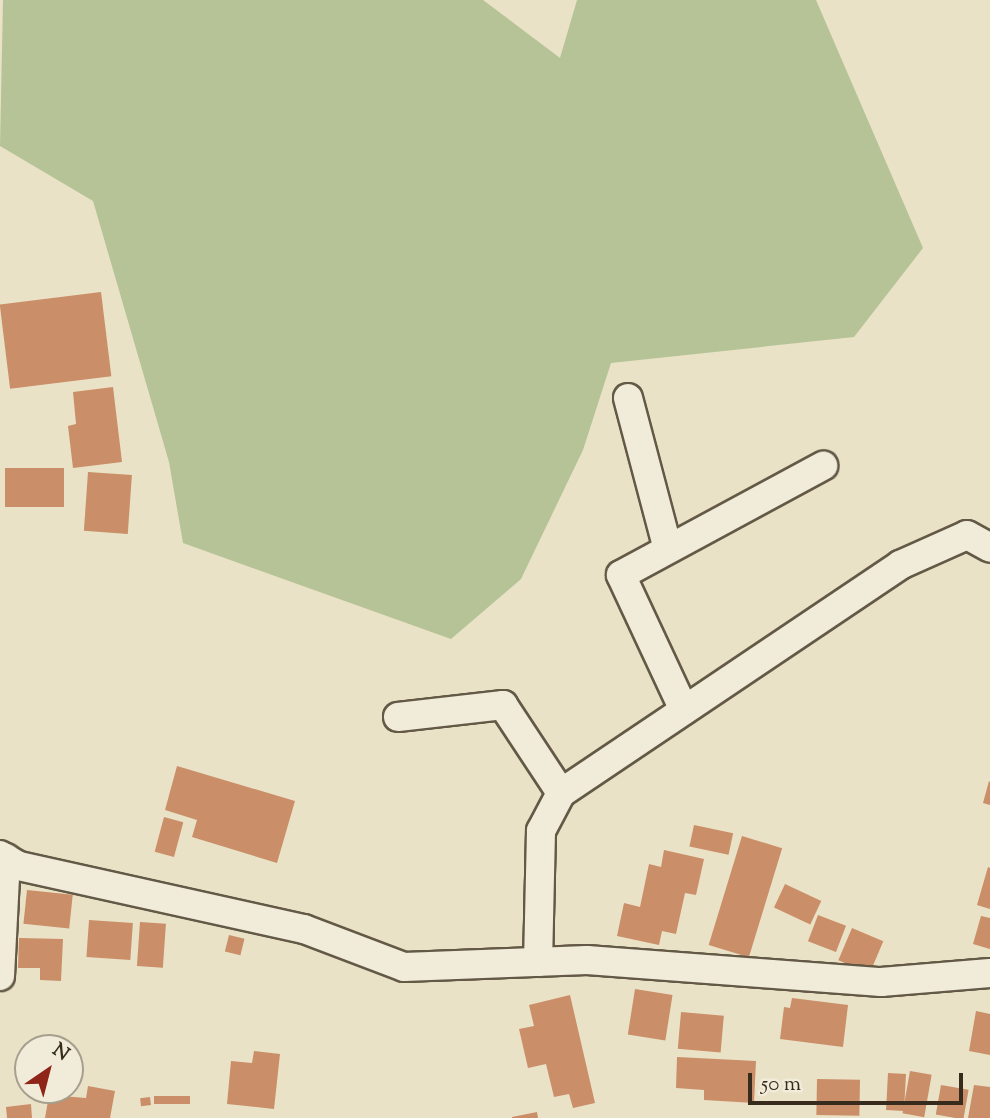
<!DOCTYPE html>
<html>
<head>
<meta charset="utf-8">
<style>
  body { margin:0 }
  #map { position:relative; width:990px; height:1118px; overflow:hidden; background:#eae2c6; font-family:"Sorts Mill Goudy",serif }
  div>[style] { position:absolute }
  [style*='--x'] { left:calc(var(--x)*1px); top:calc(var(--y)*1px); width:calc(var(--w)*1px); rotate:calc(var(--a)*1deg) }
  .green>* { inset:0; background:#b5c396 }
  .building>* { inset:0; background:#ca8e68; transform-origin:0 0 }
  .roads { filter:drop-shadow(2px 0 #635946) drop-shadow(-2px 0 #635946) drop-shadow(0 2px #635946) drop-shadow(0 -2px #635946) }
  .street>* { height:28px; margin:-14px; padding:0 14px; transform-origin:14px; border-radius:14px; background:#f1ecda }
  span { translate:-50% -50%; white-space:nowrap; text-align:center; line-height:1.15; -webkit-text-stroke:7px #f1ecda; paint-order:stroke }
  .north { position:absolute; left:14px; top:1034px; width:70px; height:70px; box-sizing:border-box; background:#f1ecda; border:2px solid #a69f8e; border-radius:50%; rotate:35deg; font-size:19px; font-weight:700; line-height:28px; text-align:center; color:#362b1c }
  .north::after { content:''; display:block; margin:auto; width:24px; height:32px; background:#8f2418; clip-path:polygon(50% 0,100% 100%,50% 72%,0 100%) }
  .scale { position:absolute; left:748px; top:1073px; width:215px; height:32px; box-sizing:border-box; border:4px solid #362b1c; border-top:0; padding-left:9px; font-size:21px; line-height:24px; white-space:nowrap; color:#362b1c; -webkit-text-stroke:5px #f1ecda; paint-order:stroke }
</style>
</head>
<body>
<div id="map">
  <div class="green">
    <i style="clip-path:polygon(3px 0,483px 0,560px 58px,577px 0,816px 0,923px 248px,854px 337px,611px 363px,583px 450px,521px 579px,451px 639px,183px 543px,169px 462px,93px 201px,0 146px)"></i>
  </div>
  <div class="building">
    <i style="left:101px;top:292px;width:85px;height:102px;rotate:83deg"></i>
    <i style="clip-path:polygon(113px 387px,122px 462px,73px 468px,68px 426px,76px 424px,73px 392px)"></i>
    <i style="left:5px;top:468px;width:59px;height:39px"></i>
    <i style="left:88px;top:472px;width:44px;height:59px;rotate:4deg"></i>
    <i style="clip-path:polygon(177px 766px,295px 801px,277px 863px,192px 837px,197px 820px,165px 810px)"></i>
    <i style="clip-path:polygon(989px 781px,990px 782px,990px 805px,983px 803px)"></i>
    <i style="left:164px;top:817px;width:20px;height:36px;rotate:15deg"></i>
    <i style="left:694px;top:825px;width:40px;height:22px;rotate:12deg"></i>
    <i style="left:742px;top:836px;width:42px;height:114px;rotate:17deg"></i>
    <i style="clip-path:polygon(664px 850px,704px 859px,696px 895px,685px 893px,676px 934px,662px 931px,659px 945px,617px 936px,624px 903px,640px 907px,649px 864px,661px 867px)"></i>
    <i style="clip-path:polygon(988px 867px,990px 868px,990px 909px,977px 905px)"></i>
    <i style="left:785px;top:884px;width:40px;height:26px;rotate:25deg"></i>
    <i style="left:27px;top:890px;width:46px;height:34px;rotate:6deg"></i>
    <i style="left:818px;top:915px;width:30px;height:28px;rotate:21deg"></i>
    <i style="clip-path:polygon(981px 916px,990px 918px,990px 949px,973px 944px)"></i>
    <i style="left:89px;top:920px;width:44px;height:37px;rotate:4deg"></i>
    <i style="left:140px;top:922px;width:26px;height:44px;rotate:4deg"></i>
    <i style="left:852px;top:928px;width:34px;height:35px;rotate:23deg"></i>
    <i style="left:229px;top:935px;width:16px;height:17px;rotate:14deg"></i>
    <i style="clip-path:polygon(19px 938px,63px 939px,61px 981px,40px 980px,40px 968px,18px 968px)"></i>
    <i style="left:635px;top:989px;width:38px;height:46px;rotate:9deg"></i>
    <i style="clip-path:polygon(570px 995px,595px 1103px,573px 1108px,569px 1094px,554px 1097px,546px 1064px,528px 1068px,519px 1029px,534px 1026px,529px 1005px)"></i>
    <i style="clip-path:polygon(792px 998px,848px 1005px,843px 1047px,780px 1039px,784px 1007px,790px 1008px)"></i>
    <i style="clip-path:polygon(976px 1011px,990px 1014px,990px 1055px,969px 1051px)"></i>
    <i style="left:681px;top:1012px;width:43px;height:37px;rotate:5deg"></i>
    <i style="clip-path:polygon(254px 1051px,280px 1054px,274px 1109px,227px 1104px,231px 1061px,252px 1063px)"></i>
    <i style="clip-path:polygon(677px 1057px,756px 1061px,754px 1103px,704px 1100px,704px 1090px,676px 1088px)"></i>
    <i style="left:910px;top:1071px;width:22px;height:43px;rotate:10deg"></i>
    <i style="left:888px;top:1073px;width:18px;height:37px;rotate:3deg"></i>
    <i style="left:817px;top:1079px;width:43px;height:36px;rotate:1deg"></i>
    <i style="left:941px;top:1085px;width:28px;height:30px;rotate:10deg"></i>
    <i style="clip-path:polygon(974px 1085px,990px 1087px,990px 1118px,968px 1118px)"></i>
    <i style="clip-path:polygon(88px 1086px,115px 1091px,110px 1118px,45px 1118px,49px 1095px,86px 1098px)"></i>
    <i style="left:190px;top:1096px;width:8px;height:36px;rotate:90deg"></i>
    <i style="left:150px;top:1097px;width:8px;height:10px;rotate:83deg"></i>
    <i style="clip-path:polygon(31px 1104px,32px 1118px,7px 1118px,6px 1107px)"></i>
    <i style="clip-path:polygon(537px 1112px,538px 1118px,512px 1118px,512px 1117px)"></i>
  </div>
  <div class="roads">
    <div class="street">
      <i style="--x:628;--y:398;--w:156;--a:75.2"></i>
      <i style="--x:684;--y:710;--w:149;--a:-115"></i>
      <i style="--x:621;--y:575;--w:230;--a:-28.4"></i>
      <i style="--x:398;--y:717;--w:106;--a:-6.5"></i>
      <i style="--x:503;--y:705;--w:105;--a:56.6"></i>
      <i style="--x:561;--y:793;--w:43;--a:117.8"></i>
      <i style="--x:541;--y:831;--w:131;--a:91.3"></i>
      <i style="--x:561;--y:793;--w:409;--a:-33.9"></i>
      <i style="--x:900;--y:565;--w:73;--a:-24.1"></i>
      <i style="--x:967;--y:535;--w:26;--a:29"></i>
      <i style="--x:0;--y:855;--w:22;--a:30"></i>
      <i style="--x:19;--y:866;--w:292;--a:12.5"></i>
      <i style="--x:304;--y:929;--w:107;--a:20.8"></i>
      <i style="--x:404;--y:967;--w:183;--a:-2.2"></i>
      <i style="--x:587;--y:960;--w:295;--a:4.3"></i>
      <i style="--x:881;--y:982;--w:109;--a:-4.7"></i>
      <i style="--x:0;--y:976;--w:118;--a:-87.1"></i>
    </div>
  </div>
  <div class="north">N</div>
  <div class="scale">50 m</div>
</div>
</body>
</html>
